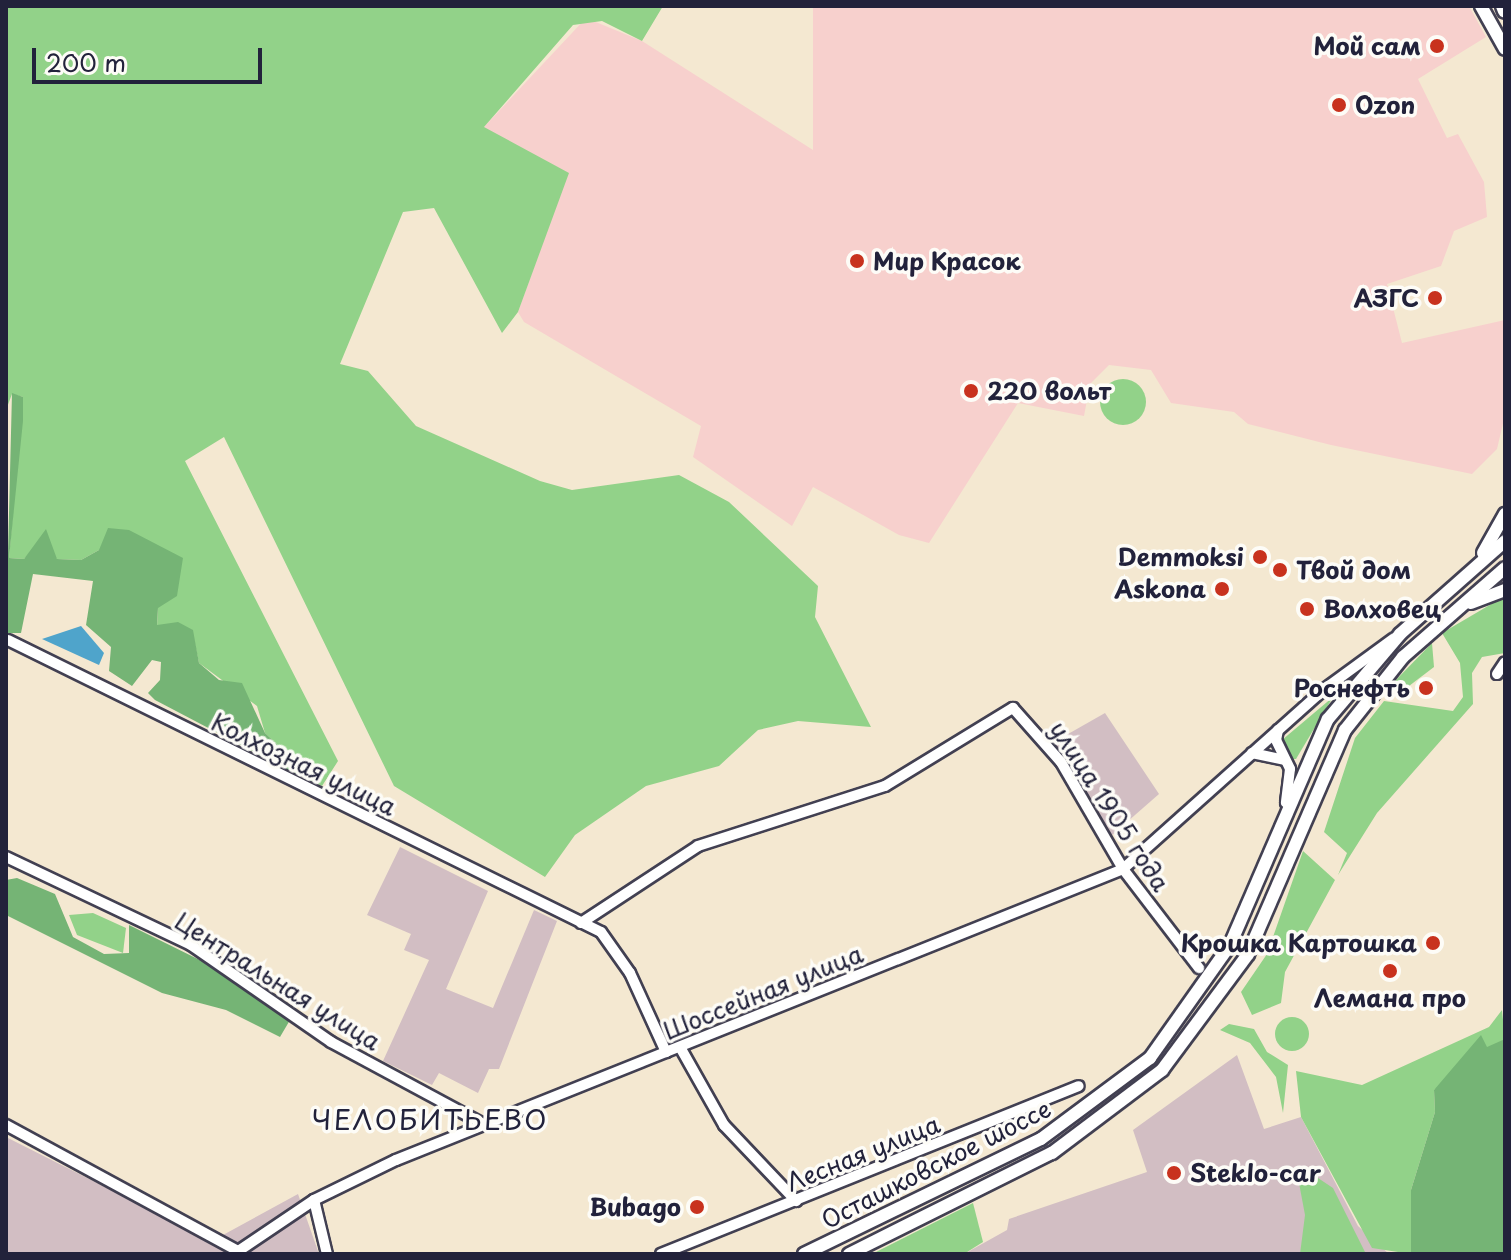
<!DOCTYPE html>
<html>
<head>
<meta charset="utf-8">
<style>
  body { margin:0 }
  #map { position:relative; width:1511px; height:1260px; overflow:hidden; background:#f4e8d1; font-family:"Playpen Sans",sans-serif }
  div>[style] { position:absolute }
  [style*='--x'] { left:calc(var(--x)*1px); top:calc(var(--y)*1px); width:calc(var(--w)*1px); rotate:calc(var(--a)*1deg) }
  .built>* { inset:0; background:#f7d0cd }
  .industrial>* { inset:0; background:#d2bec3 }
  .green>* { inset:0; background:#92d289 }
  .round { border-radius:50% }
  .forest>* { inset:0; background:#75b475 }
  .water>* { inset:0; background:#4fa4cb }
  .roads { filter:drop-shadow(2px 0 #424052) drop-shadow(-2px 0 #424052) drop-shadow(0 2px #424052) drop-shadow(0 -2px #424052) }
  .minor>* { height:10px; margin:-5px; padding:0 5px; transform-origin:5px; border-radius:5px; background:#fff }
  .major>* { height:12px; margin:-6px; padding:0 6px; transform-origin:6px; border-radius:6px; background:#fff }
  .highway>* { height:14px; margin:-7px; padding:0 7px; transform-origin:7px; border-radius:7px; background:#fff }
  .dots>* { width:22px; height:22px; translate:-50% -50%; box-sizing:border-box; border:4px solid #fdfcf7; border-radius:50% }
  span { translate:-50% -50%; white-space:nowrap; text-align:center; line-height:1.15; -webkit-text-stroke:7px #fdfcf7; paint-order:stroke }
  .poi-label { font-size:24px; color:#22223b; font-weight:700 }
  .right { translate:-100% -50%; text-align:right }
  .left { translate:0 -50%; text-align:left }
  .street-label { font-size:24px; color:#22223b }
  .quarter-label { font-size:28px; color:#22223b; letter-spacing:2px }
  .frame { position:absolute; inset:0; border:8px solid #22223b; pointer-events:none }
  .scale { position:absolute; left:32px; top:48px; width:230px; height:36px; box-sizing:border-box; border:4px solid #22223b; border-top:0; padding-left:10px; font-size:24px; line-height:28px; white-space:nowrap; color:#22223b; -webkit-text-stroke:6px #fdfcf7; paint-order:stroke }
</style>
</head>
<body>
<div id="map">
  <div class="built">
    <i style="clip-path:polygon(813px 6px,1469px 6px,1486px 37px,1418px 79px,1447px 138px,1458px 134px,1484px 182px,1487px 217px,1454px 231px,1441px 266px,1387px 284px,1402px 343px,1505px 320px,1505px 415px,1497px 449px,1472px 474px,1331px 445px,1248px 424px,1234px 412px,1171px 403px,1151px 370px,1109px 365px,1090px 384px,1084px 416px,1018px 403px,929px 543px,899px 535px,813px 487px,792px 526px,693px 457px,701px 426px,524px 322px,518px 312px,568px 173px,483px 128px,586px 18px,642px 41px,813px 150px)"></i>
  </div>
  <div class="industrial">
    <i style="clip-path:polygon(1105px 713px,1159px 794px,1111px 836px,1054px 742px)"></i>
    <i style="clip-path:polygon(400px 847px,488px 891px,446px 989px,493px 1008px,534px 910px,557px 921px,499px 1069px,489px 1069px,478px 1093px,439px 1073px,432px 1085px,383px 1061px,429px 960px,404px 950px,411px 934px,367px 915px)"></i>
    <i style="clip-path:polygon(1237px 1055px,1264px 1129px,1301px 1117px,1358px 1226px,1389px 1254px,964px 1254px,1007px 1230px,1009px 1219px,1147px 1172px,1133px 1130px)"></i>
    <i style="clip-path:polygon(6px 1137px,212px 1241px,298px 1194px,319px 1254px,6px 1254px)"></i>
  </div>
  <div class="green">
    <i style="clip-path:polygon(6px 6px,663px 6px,642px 41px,602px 21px,573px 25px,484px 127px,569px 173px,518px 312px,502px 333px,434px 208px,403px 212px,340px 364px,368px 371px,416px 426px,540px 481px,572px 490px,679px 475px,729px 502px,818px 586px,815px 617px,871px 727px,798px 721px,758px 730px,719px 766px,646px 786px,575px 835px,545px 877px,394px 786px,224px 437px,185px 461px,338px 761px,322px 786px,292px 772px,295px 761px,265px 733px,257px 706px,199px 663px,192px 630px,157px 626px,158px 608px,99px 550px,81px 560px,57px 559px,40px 543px,24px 559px,9px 558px,23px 397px,12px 394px,6px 410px)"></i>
    <i class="round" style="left:1100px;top:379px;width:46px;height:46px"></i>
    <i style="clip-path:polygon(1505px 596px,1505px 653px,1482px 657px,1472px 673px,1473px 704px,1377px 813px,1338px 875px,1347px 853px,1324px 832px,1355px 738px,1384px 701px,1453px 711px,1463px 697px,1460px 663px,1442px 633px)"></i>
    <i style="clip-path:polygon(1432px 643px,1434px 667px,1409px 686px,1392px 684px)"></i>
    <i style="clip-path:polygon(1333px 697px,1296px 759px,1289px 759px,1282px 740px)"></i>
    <i style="clip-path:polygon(1303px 851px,1335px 880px,1285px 972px,1281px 1003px,1252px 1015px,1241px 992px,1267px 954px)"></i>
    <i style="clip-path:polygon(93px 913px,126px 928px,123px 953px,77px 935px,69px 915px)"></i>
    <i style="clip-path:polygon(1502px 1010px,1505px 1039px,1434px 1090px,1435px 1112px,1411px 1190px,1411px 1254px,1372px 1248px,1301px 1117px,1296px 1071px,1362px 1085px,1489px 1027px)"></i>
    <i class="round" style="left:1275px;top:1017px;width:34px;height:34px"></i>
    <i style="clip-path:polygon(1229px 1024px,1254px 1029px,1267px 1052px,1288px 1065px,1283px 1113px,1276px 1077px,1250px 1043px,1220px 1030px)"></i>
    <i style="clip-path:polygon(1318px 1178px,1333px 1188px,1366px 1254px,1300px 1254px,1305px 1215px,1299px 1183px)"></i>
    <i style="clip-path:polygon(973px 1203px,983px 1242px,964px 1254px,872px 1254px)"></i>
  </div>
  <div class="forest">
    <i style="clip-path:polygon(12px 393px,23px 397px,23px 421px,9px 558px,24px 559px,46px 529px,57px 559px,81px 560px,99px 550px,108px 528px,129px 530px,183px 558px,177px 596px,158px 608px,157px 625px,178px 622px,193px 630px,199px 663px,219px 680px,242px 683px,265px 733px,295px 761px,292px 772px,155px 700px,148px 693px,160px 680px,161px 662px,152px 660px,132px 686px,109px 671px,111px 647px,86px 625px,93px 581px,33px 574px,21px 633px,6px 633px)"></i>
    <i style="clip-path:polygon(17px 878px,55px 894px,73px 937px,104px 954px,129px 953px,129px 925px,228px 974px,290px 1020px,280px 1037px,226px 1010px,162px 993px,6px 915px,6px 880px)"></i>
    <i style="clip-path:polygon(1481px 1035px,1487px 1047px,1505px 1039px,1505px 1254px,1411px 1254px,1411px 1190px,1435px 1112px,1434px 1090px)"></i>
  </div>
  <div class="water">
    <i style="clip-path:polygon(81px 626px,104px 653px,99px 665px,42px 639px)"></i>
  </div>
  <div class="roads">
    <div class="minor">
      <i style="--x:8;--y:640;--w:661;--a:26.22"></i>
      <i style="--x:601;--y:932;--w:50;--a:54.7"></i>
      <i style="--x:630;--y:973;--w:87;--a:65.5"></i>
      <i style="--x:1497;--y:674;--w:14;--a:-56"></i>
      <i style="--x:1278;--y:730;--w:10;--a:101"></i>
      <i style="--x:1276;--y:740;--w:32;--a:64"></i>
      <i style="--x:1290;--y:769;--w:34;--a:97"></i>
      <i style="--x:1252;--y:753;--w:33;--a:12"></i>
      <i style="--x:6;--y:857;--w:205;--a:25.4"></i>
      <i style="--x:191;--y:945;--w:170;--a:34.7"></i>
      <i style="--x:331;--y:1042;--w:173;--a:28.3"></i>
      <i style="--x:581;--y:923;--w:140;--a:-33.3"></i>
      <i style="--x:698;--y:846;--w:196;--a:-17.8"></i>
      <i style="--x:885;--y:786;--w:150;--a:-31.4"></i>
      <i style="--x:1013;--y:708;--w:72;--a:48.4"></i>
      <i style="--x:1061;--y:762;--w:124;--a:59.9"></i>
      <i style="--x:1123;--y:869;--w:125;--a:52.5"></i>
      <i style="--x:680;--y:1047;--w:90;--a:60.6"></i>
      <i style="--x:724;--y:1125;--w:105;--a:46.5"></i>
      <i style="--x:6;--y:1125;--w:264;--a:28.5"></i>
      <i style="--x:314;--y:1200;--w:56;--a:76.5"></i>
      <i style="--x:234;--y:1254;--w:97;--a:-34"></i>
      <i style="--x:314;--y:1200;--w:91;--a:-26"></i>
      <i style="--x:396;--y:1160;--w:783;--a:-21.81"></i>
      <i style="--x:1123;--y:869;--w:268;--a:-41.8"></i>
      <i style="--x:1323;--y:690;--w:87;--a:-36.1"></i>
      <i style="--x:661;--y:1254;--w:450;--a:-21.9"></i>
    </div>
    <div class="major">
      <i style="--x:1481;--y:6;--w:49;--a:60.8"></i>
      <i style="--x:1483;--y:553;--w:45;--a:-60.6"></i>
      <i style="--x:1471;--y:603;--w:36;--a:-21"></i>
      <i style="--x:804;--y:1254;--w:263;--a:-25.9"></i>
      <i style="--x:1041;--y:1139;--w:136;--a:-36.6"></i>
      <i style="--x:1150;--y:1058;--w:138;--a:-54.7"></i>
      <i style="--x:1230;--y:945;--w:246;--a:-66.6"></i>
      <i style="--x:1328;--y:719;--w:111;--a:-49.7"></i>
      <i style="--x:1400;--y:634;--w:140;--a:-41.5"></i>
      <i style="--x:849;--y:1254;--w:227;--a:-26.5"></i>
      <i style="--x:1052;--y:1153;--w:138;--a:-37"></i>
      <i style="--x:1162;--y:1070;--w:144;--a:-53.4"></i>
      <i style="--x:1248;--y:954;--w:244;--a:-66.6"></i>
      <i style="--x:1345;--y:730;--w:93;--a:-51.5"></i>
      <i style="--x:1403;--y:657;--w:135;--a:-41.1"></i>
    </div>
    <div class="highway">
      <i style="--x:1503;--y:6;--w:5;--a:68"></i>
    </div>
  </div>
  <div class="dots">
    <i style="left:1437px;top:46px;background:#c8321e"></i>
    <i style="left:1339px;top:105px;background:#c8321e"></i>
    <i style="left:857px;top:261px;background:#c8321e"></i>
    <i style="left:1435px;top:298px;background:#c8321e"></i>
    <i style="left:971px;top:391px;background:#c8321e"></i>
    <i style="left:1260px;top:557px;background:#c8321e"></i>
    <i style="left:1280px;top:570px;background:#c8321e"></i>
    <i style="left:1222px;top:589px;background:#c8321e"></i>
    <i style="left:1307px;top:609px;background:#c8321e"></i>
    <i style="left:1426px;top:688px;background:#c8321e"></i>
    <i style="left:1433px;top:943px;background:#c8321e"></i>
    <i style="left:1390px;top:971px;background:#c8321e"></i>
    <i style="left:1174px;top:1173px;background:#c8321e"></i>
    <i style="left:697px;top:1207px;background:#c8321e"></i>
  </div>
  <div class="poi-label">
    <span class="right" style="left:1421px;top:46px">Мой сам</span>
    <span class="left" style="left:1355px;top:105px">Ozon</span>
    <span class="left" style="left:873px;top:261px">Мир Красок</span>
    <span class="right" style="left:1419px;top:298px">АЗГС</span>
    <span class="left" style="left:987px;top:391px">220 вольт</span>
    <span class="right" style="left:1244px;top:557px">Demmoksi</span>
    <span class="left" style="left:1296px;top:570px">Твой дом</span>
    <span class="right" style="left:1206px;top:589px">Askona</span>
    <span class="left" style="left:1323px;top:609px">Волховец</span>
    <span class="right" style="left:1410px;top:688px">Роснефть</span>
    <span class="right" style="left:1417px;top:943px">Крошка Картошка</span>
    <span style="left:1390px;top:998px">Лемана про</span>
    <span class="left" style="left:1190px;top:1173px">Steklo-car</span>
    <span class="right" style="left:681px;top:1207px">Bubago</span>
  </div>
  <div class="street-label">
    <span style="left:304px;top:764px;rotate:26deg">Колхозная улица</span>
    <span style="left:1110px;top:806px;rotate:57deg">улица 1905 года</span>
    <span style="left:278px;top:981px;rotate:32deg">Центральная улица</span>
    <span style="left:763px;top:992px;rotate:-22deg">Шоссейная улица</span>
    <span style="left:863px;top:1153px;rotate:-22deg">Лесная улица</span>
    <span style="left:936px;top:1164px;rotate:-27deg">Осташковское шоссе</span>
  </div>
  <div class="quarter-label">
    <span style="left:430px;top:1119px">ЧЕЛОБИТЬЕВО</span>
  </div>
  <div class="frame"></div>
  <div class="scale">200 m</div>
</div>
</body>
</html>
